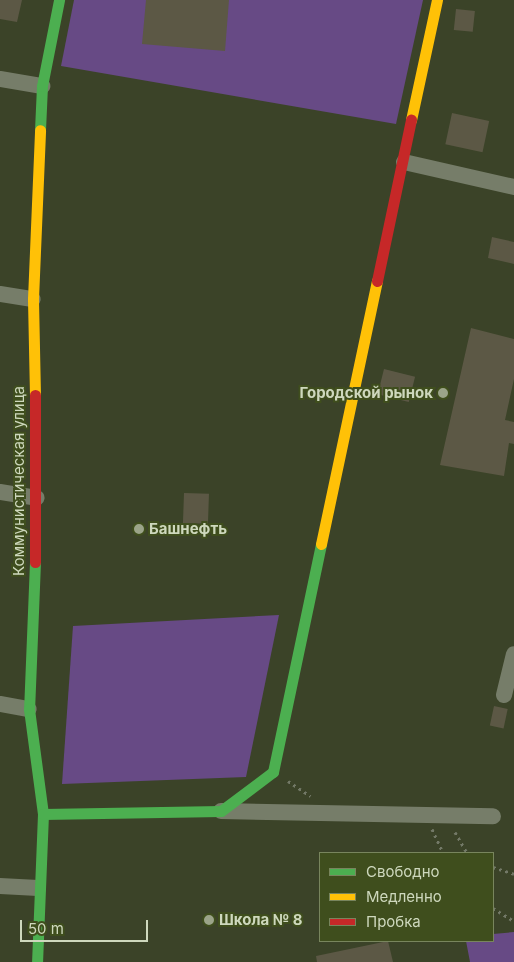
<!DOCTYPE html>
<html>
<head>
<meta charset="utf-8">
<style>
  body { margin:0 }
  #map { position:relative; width:514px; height:962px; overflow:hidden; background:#3b4328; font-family:Inter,sans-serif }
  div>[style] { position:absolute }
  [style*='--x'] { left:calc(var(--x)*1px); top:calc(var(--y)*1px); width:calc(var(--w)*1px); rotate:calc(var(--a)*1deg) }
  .green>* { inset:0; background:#674a85 }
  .building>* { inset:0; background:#5c5845; transform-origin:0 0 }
  .path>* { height:3px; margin-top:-1.5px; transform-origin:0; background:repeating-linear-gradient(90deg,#737967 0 2.5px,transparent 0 6.5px) }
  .street>* { height:16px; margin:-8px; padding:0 8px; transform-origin:8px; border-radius:8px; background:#767d69 }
  .fast>* { height:11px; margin:-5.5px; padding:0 5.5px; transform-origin:5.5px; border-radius:5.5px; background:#4caf50 }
  .slow>* { height:11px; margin:-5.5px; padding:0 5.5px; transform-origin:5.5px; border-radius:5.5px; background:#ffc107 }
  .jam>* { height:11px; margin:-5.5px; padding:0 5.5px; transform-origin:5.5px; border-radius:5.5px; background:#c62828 }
  .dots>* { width:14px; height:14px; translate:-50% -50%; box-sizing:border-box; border:2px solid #3f4e1d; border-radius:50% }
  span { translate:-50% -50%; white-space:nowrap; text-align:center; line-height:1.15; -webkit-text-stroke:4px #3f4e1d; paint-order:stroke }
  .poi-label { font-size:15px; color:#ced8bd; font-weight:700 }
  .right { translate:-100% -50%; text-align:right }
  .left { translate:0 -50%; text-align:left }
  .street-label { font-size:15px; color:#ced8bd }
  .legend { position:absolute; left:319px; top:852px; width:175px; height:90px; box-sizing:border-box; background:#3f4e1d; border:1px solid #78855d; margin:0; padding:6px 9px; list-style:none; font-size:15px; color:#ced8bd }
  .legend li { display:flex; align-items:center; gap:10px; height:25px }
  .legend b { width:25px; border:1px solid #78855d }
  .scale { position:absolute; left:20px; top:920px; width:128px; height:22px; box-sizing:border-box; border:2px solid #ced8bd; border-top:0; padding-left:6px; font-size:15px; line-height:18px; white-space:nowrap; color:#ced8bd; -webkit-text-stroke:4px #3f4e1d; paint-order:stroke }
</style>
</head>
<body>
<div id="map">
  <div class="green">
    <i style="clip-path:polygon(74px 0,423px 0,396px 124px,61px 66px)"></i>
    <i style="clip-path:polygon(279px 615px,246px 777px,62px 784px,73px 626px)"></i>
    <i style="clip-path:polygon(514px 932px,514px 962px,470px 962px,466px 941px,493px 941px,493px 934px)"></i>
  </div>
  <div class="building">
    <i style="clip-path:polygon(0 0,22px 0,17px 22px,0 19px)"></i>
    <i style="clip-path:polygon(146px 0,229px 0,225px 51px,142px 44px)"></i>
    <i style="left:456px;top:9px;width:19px;height:21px;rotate:6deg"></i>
    <i style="left:452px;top:113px;width:38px;height:32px;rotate:12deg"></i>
    <i style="clip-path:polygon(492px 237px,514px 242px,514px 264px,488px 258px)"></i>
    <i style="clip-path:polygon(471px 328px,514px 339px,514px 379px,505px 420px,514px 422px,514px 444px,509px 443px,504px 476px,440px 465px)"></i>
    <i style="left:384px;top:369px;width:32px;height:26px;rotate:14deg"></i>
    <i style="left:184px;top:493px;width:25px;height:30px;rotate:2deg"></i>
    <i style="left:494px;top:706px;width:14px;height:20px;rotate:12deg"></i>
    <i style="clip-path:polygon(388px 941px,393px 962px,317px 962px,316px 956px)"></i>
  </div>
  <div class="path">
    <i style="--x:288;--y:781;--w:27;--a:34"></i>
    <i style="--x:432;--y:829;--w:26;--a:65"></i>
    <i style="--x:455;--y:832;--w:24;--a:60"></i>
    <i style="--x:493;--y:867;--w:22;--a:18"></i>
    <i style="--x:493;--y:908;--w:25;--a:32"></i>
  </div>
  <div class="street">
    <i style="--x:0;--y:79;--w:43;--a:9.5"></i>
    <i style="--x:404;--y:162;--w:113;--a:12.8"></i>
    <i style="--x:0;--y:294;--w:33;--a:9"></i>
    <i style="--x:0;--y:492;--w:37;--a:9"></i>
    <i style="--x:504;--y:695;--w:42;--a:-76.3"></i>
    <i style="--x:0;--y:704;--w:29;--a:10"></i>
    <i style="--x:221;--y:811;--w:272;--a:1.1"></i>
    <i style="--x:0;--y:886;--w:38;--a:3"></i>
  </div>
  <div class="fast">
    <i style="--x:40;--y:130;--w:44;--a:-87.4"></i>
    <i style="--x:42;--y:86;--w:88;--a:-78.8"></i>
    <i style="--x:35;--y:562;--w:147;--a:92.3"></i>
    <i style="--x:29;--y:709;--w:106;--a:82.4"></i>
    <i style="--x:43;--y:814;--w:148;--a:92.3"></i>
    <i style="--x:43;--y:814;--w:178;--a:-1"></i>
    <i style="--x:221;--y:811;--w:65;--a:-36.9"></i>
    <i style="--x:273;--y:772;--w:233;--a:-78.1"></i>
  </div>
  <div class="slow">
    <i style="--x:411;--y:120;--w:123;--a:-77.8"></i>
    <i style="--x:35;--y:395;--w:96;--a:-91.2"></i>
    <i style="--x:33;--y:299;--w:169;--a:-87.6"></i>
    <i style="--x:321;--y:544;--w:269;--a:-78"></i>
  </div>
  <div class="jam">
    <i style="--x:377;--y:281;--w:165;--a:-78.1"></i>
    <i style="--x:35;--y:562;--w:167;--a:-90"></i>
  </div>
  <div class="dots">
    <i style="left:443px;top:393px;background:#9ba489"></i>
    <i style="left:139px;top:529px;background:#9ba489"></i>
    <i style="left:209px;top:920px;background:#9ba489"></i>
  </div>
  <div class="poi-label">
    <span class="right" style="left:433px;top:393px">Городской рынок</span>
    <span class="left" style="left:149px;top:529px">Башнефть</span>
    <span class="left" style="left:219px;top:920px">Школа № 8</span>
  </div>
  <div class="street-label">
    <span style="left:19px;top:481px;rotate:-90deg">Коммунистическая улица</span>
  </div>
  <ul class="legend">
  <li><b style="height:6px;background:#4caf50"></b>Свободно</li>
  <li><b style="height:6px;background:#ffc107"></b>Медленно</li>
  <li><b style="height:6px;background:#c62828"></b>Пробка</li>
  </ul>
  <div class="scale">50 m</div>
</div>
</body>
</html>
